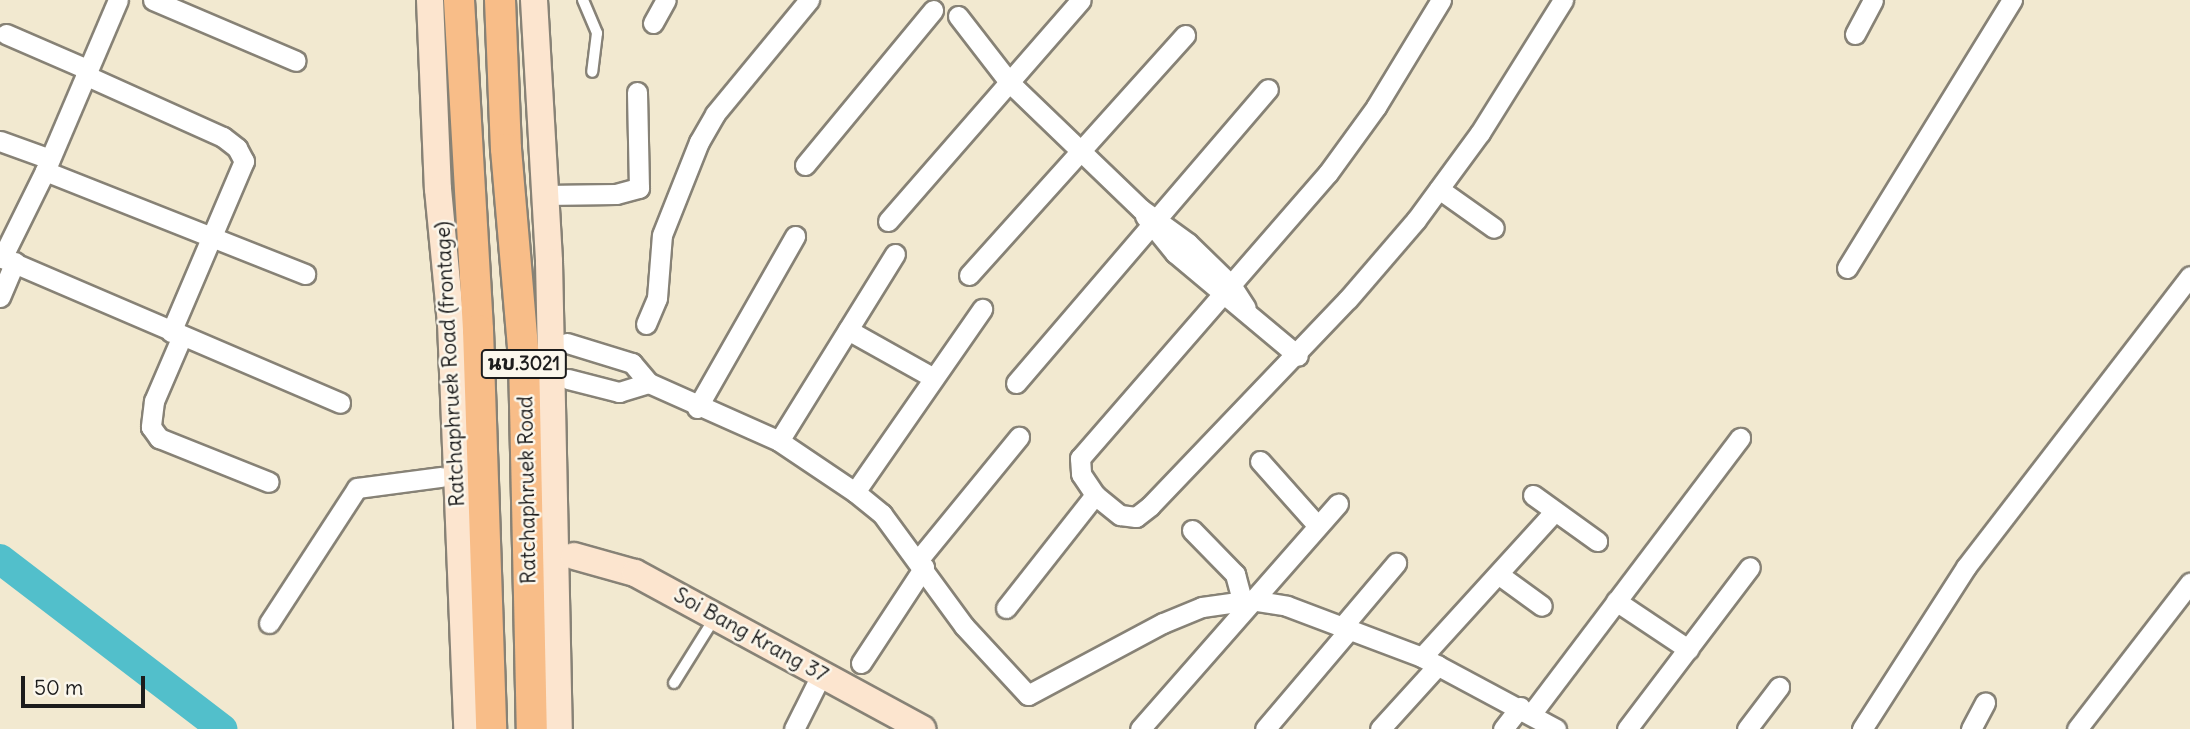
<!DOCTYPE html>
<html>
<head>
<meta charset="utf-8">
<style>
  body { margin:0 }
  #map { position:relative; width:2190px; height:729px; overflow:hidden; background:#f2e9d0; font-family:Delius,"Playpen Sans Thai",sans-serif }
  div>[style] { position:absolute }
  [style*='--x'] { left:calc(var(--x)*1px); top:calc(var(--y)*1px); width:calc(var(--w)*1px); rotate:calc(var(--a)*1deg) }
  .river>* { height:30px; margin:-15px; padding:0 15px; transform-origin:15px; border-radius:15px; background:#52bfcb }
  .roads { filter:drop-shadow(2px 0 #878276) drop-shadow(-2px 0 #878276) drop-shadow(0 2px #878276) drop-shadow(0 -2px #878276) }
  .lane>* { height:10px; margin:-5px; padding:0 5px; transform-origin:5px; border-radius:5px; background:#fff }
  .street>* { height:19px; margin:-9.5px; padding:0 9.5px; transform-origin:9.5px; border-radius:9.5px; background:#fff }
  .secondary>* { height:26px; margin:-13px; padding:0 13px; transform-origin:13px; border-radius:13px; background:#fce5cf }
  .primary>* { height:30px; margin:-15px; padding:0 15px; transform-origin:15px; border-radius:15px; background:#f8bd88 }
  span { translate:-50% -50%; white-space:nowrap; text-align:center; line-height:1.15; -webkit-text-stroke:5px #fbf7ec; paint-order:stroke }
  .shield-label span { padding:2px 5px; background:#fbf7ec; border:2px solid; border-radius:5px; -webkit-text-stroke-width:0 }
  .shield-label { font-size:19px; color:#1c1c1c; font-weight:700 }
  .street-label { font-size:21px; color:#1c1c1c }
  .scale { position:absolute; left:21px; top:676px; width:124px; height:32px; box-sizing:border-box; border:4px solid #1c1c1c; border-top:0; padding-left:9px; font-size:21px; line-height:24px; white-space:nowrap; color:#1c1c1c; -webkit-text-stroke:5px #fbf7ec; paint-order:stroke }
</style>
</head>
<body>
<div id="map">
  <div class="river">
    <i style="--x:0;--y:559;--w:280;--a:37.4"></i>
  </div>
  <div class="roads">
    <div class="lane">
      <i style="--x:583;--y:0;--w:36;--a:67"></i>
      <i style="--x:597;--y:33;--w:39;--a:97"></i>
      <i style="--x:674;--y:683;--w:75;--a:-58"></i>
    </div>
    <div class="street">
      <i style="--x:153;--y:0;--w:155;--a:23.1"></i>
      <i style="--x:1441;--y:0;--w:125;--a:121.3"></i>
      <i style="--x:1376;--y:107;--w:82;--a:126"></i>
      <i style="--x:1328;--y:173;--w:378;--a:131"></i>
      <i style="--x:1080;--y:458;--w:16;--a:86"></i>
      <i style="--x:1081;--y:474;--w:25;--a:56"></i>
      <i style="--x:1095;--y:495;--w:32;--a:39"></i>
      <i style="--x:1120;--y:515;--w:16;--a:7"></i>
      <i style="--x:1136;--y:517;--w:18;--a:-38"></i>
      <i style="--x:1150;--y:506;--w:286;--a:-46.3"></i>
      <i style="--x:1348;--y:299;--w:104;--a:-49.3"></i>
      <i style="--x:1416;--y:220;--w:108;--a:-53.7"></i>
      <i style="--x:1480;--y:133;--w:157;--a:-58"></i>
      <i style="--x:958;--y:16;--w:83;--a:52.3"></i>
      <i style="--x:1009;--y:82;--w:183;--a:43.9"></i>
      <i style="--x:1141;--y:209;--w:58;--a:35.9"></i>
      <i style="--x:1188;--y:243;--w:60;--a:44.3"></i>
      <i style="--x:1231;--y:285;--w:27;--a:57"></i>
      <i style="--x:653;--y:23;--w:26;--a:-61"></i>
      <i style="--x:6;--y:34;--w:88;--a:23.4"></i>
      <i style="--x:1855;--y:34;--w:38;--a:-62"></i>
      <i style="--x:85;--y:75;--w:151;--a:24.2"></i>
      <i style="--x:223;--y:137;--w:18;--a:38"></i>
      <i style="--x:237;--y:148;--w:15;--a:62"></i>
      <i style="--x:244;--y:161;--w:186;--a:113.1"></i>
      <i style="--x:0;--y:141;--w:53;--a:19.8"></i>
      <i style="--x:805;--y:165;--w:201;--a:-50.4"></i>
      <i style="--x:45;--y:171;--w:280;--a:21.6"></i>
      <i style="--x:1439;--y:189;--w:67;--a:35.3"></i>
      <i style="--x:545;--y:195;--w:71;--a:-0.8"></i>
      <i style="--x:616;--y:194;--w:24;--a:-15"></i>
      <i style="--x:639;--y:188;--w:96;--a:-91.2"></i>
      <i style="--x:1145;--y:216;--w:48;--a:51"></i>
      <i style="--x:1175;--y:253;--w:160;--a:39.9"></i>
      <i style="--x:888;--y:221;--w:293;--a:-48.9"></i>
      <i style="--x:0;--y:257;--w:370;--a:23.2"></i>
      <i style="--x:2;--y:258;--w:97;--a:-63.7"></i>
      <i style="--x:45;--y:171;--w:186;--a:-66.9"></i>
      <i style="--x:1847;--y:268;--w:315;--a:-58.4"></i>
      <i style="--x:969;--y:275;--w:323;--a:-48"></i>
      <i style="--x:0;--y:297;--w:38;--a:-67"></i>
      <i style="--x:646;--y:324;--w:28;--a:-67"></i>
      <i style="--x:657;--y:298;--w:63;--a:-85.5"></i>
      <i style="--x:662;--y:235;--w:100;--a:-68.3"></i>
      <i style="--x:699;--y:142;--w:32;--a:-60"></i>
      <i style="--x:715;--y:114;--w:148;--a:-50.5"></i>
      <i style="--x:848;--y:330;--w:98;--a:29.2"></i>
      <i style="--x:182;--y:336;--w:71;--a:113.3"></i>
      <i style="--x:154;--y:401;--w:26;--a:97"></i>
      <i style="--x:151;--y:427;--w:14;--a:54"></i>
      <i style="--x:159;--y:438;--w:118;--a:21.8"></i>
      <i style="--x:567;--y:343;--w:68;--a:17.1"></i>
      <i style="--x:632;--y:363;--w:26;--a:50"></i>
      <i style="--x:649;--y:383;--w:142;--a:24"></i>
      <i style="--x:779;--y:441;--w:92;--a:33.9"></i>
      <i style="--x:855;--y:492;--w:35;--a:39"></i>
      <i style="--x:882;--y:514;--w:139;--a:53.8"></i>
      <i style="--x:964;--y:626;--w:94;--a:47.2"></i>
      <i style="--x:1028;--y:695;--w:153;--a:-28.1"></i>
      <i style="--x:1163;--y:623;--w:42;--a:-22.3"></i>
      <i style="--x:1202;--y:607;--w:49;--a:-8.1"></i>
      <i style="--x:1251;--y:600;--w:36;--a:9"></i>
      <i style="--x:1287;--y:606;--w:144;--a:20.7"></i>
      <i style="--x:1422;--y:657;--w:152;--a:28.2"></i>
      <i style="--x:568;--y:379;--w:53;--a:14.3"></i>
      <i style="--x:619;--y:392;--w:31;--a:-17"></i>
      <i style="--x:1016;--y:383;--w:387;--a:-49.4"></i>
      <i style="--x:697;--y:408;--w:198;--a:-60.3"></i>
      <i style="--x:779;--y:441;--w:220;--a:-58.2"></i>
      <i style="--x:1260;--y:461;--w:87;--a:48.3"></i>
      <i style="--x:855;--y:492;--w:223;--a:-55.2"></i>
      <i style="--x:1533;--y:495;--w:79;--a:35.7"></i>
      <i style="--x:1192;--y:530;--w:62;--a:45.7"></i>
      <i style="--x:1235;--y:574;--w:27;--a:75"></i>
      <i style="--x:919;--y:559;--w:158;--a:-50.7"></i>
      <i style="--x:1498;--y:574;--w:54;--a:36"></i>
      <i style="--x:1616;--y:601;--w:87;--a:33.7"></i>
      <i style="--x:1006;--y:608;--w:144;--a:-51.8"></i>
      <i style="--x:269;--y:623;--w:161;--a:-56.9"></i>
      <i style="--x:357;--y:488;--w:85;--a:-7.5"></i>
      <i style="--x:1342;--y:627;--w:84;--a:-49.8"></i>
      <i style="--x:1422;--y:657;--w:197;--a:-47.7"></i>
      <i style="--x:861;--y:663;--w:115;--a:-56.7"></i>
      <i style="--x:1532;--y:713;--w:345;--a:-52.9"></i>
      <i style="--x:794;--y:729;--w:63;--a:-63.4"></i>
      <i style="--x:1140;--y:729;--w:300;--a:-48.7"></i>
      <i style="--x:1265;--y:729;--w:130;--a:-49.7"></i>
      <i style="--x:1380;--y:729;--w:86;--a:-47.8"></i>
      <i style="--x:1503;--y:729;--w:28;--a:-52"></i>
      <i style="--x:1627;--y:729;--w:203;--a:-52.8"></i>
      <i style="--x:1747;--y:729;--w:53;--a:-52.7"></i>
      <i style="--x:1862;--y:729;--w:193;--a:-57.3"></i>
      <i style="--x:1966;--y:567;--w:367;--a:-52.4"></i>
      <i style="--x:1971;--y:729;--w:30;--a:-62"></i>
      <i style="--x:2077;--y:729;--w:185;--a:-52.3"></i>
    </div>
    <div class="secondary">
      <i style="--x:430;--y:0;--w:189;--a:87.6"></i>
      <i style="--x:438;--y:189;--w:135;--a:84.5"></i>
      <i style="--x:451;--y:323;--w:406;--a:87.7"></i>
      <i style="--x:534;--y:0;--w:262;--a:86.7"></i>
      <i style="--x:549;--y:262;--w:467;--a:88.8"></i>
      <i style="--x:574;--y:556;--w:63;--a:15.6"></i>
      <i style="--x:635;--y:573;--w:327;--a:28.5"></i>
    </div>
    <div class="primary">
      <i style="--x:459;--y:0;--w:331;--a:86.7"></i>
      <i style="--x:478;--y:330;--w:399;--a:88.1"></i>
      <i style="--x:500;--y:0;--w:149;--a:87.7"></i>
      <i style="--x:506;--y:149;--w:209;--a:85.1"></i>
      <i style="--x:524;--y:357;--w:372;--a:88.8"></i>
    </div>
  </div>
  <div class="shield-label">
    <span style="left:524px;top:364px">นบ.3021</span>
  </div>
  <div class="street-label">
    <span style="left:450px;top:364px;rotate:-93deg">Ratchaphruek Road (frontage)</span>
    <span style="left:527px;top:490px;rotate:-91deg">Ratchaphruek Road</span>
    <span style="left:751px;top:635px;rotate:29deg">Soi Bang Krang 37</span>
  </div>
  <div class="scale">50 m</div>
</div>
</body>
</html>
